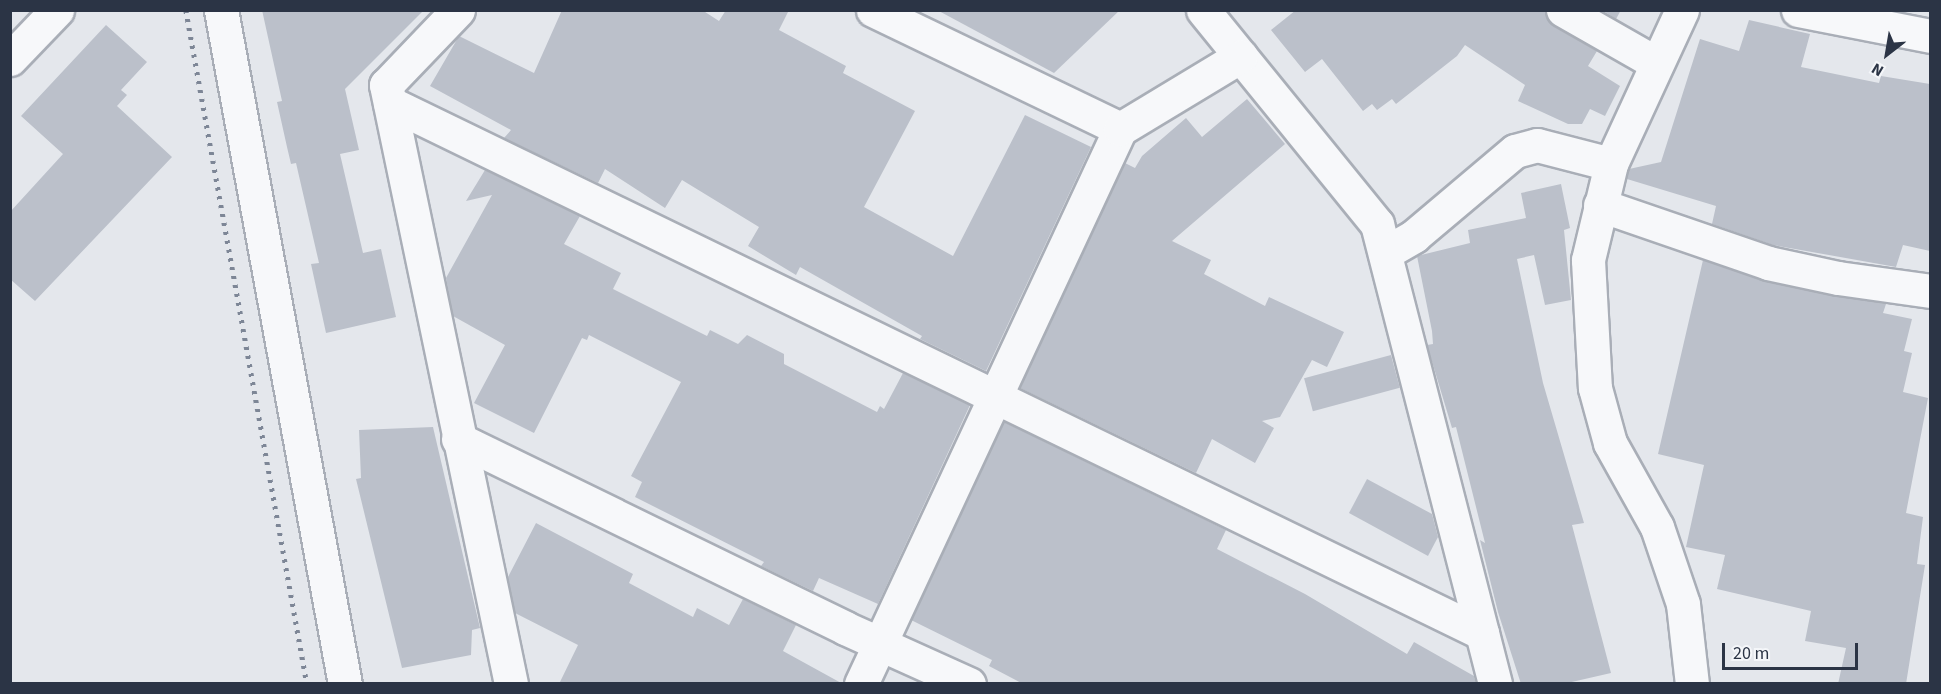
<!DOCTYPE html>
<html>
<head>
<meta charset="utf-8">
<style>
  body { margin:0 }
  #map { position:relative; width:1941px; height:694px; overflow:hidden; background:#e4e7ec; font-family:"Source Sans 3",sans-serif }
  div>[style] { position:absolute }
  [style*='--x'] { left:calc(var(--x)*1px); top:calc(var(--y)*1px); width:calc(var(--w)*1px); rotate:calc(var(--a)*1deg) }
  .building>* { inset:0; background:#bbc0ca; transform-origin:0 0 }
  .roads { filter:drop-shadow(2px 0 #a9aeb7) drop-shadow(-2px 0 #a9aeb7) drop-shadow(0 2px #a9aeb7) drop-shadow(0 -2px #a9aeb7) }
  .minor>* { height:33px; margin:-16.5px; padding:0 16.5px; transform-origin:16.5px; border-radius:16.5px; background:#f7f8fa }
  .rail>* { height:4.5px; margin-top:-2.25px; transform-origin:0; background:repeating-linear-gradient(90deg,#7d8696 0 3px,transparent 0 9px) }
  span { translate:-50% -50%; white-space:nowrap; text-align:center; line-height:1.15; -webkit-text-stroke:4.5px #f4f6f9; paint-order:stroke }
  .frame { position:absolute; inset:0; border:12px solid #2b3445; pointer-events:none }
  .north { position:absolute; left:1857px; top:24px; width:60px; height:60px; -webkit-text-stroke:4px #f4f6f9; paint-order:stroke; rotate:211deg; font-size:16px; font-weight:700; line-height:24px; text-align:center; color:#2b3445 }
  .north::after { content:''; display:block; margin:auto; width:21px; height:27px; background:#2b3445; clip-path:polygon(50% 0,100% 100%,50% 72%,0 100%) }
  .scale { position:absolute; left:1722px; top:643px; width:136px; height:27px; box-sizing:border-box; border:3px solid #2b3445; border-top:0; padding-left:8px; font-size:18px; line-height:21px; white-space:nowrap; color:#2b3445; -webkit-text-stroke:4px #f4f6f9; paint-order:stroke }
</style>
</head>
<body>
<div id="map">
  <div class="building">
    <i style="clip-path:polygon(262px 10px,424px 10px,345px 89px,359px 150px,340px 154px,363px 253px,381px 249px,396px 317px,326px 333px,311px 264px,319px 263px,296px 163px,291px 164px,287px 147px,277px 102px,282px 101px)"></i>
    <i style="clip-path:polygon(562px 10px,702px 10px,719px 21px,726px 10px,789px 10px,779px 30px,846px 66px,843px 73px,915px 111px,864px 207px,953px 256px,1025px 115px,1091px 147px,986px 371px,920px 339px,922px 336px,800px 267px,796px 275px,748px 246px,759px 227px,682px 180px,665px 208px,605px 169px,598px 183px,504px 138px,511px 130px,430px 86px,459px 36px,534px 73px)"></i>
    <i style="clip-path:polygon(937px 10px,1120px 10px,1054px 73px)"></i>
    <i style="clip-path:polygon(1296px 10px,1544px 10px,1554px 26px,1597px 51px,1588px 66px,1620px 86px,1605px 116px,1590px 109px,1582px 124px,1568px 124px,1518px 101px,1525px 85px,1465px 45px,1457px 56px,1396px 104px,1392px 99px,1377px 110px,1372px 104px,1363px 111px,1322px 59px,1305px 72px,1271px 30px)"></i>
    <i style="clip-path:polygon(1602px 10px,1621px 10px,1616px 19px)"></i>
    <i style="clip-path:polygon(1749px 20px,1810px 34px,1801px 67px,1879px 83px,1881px 76px,1930px 84px,1930px 251px,1903px 245px,1896px 267px,1773px 245px,1712px 224px,1716px 206px,1627px 179px,1629px 169px,1661px 162px,1700px 39px,1739px 51px)"></i>
    <i style="clip-path:polygon(106px 25px,147px 62px,121px 90px,127px 95px,117px 106px,172px 157px,35px 301px,10px 279px,10px 212px,63px 154px,21px 116px)"></i>
    <i style="clip-path:polygon(1247px 99px,1285px 144px,1172px 241px,1211px 260px,1204px 274px,1265px 306px,1269px 297px,1344px 332px,1327px 367px,1312px 360px,1280px 417px,1262px 421px,1274px 428px,1255px 463px,1212px 439px,1196px 473px,1020px 388px,1125px 163px,1135px 168px,1142px 156px,1186px 118px,1202px 137px)"></i>
    <i style="clip-path:polygon(485px 170px,580px 216px,564px 244px,621px 273px,613px 289px,707px 336px,710px 330px,738px 344px,747px 335px,784px 354px,784px 364px,877px 412px,880px 406px,884px 409px,903px 373px,970px 405px,878px 604px,819px 578px,813px 591px,761px 566px,764px 562px,635px 497px,642px 482px,631px 476px,681px 382px,589px 335px,587px 340px,582px 338px,534px 433px,474px 403px,505px 345px,453px 316px,446px 278px,492px 195px,466px 201px)"></i>
    <i style="clip-path:polygon(1561px 184px,1570px 228px,1564px 230px,1571px 300px,1545px 305px,1534px 255px,1517px 259px,1543px 383px,1584px 523px,1572px 525px,1611px 673px,1563px 684px,1521px 684px,1498px 612px,1480px 540px,1485px 543px,1456px 427px,1452px 428px,1427px 345px,1433px 344px,1432px 331px,1417px 256px,1470px 243px,1468px 230px,1526px 218px,1521px 193px)"></i>
    <i style="clip-path:polygon(1703px 260px,1764px 281px,1886px 304px,1883px 313px,1912px 319px,1904px 351px,1912px 353px,1903px 392px,1928px 398px,1906px 513px,1923px 517px,1917px 564px,1925px 565px,1906px 684px,1838px 684px,1846px 648px,1805px 641px,1811px 611px,1717px 589px,1725px 555px,1686px 547px,1704px 465px,1658px 454px)"></i>
    <i style="left:1391px;top:355px;width:34px;height:90px;rotate:75deg"></i>
    <i style="clip-path:polygon(1004px 422px,1226px 530px,1217px 549px,1305px 594px,1407px 654px,1414px 642px,1474px 676px,1476px 684px,1023px 684px,989px 666px,992px 660px,911px 620px)"></i>
    <i style="clip-path:polygon(433px 427px,480px 628px,472px 630px,471px 655px,402px 668px,356px 479px,361px 478px,359px 430px)"></i>
    <i style="clip-path:polygon(1367px 479px,1432px 514px,1438px 537px,1428px 556px,1349px 513px)"></i>
    <i style="clip-path:polygon(536px 523px,633px 574px,629px 583px,693px 617px,697px 608px,729px 625px,743px 599px,796px 625px,783px 651px,843px 684px,559px 684px,578px 645px,515px 613px,508px 577px)"></i>
  </div>
  <div class="roads">
    <div class="minor">
      <i style="--x:221;--y:10;--w:685;--a:79.58"></i>
      <i style="--x:458;--y:10;--w:104;--a:133.8"></i>
      <i style="--x:386;--y:85;--w:612;--a:78.21"></i>
      <i style="--x:873;--y:10;--w:274;--a:25.7"></i>
      <i style="--x:1203;--y:10;--w:276;--a:50.9"></i>
      <i style="--x:1377;--y:224;--w:475;--a:75.6"></i>
      <i style="--x:1563;--y:10;--w:107;--a:29.7"></i>
      <i style="--x:1682;--y:10;--w:170;--a:114.8"></i>
      <i style="--x:1611;--y:164;--w:99;--a:103.5"></i>
      <i style="--x:1588;--y:260;--w:128;--a:86.9"></i>
      <i style="--x:1595;--y:388;--w:57;--a:74.7"></i>
      <i style="--x:1610;--y:443;--w:96;--a:60.8"></i>
      <i style="--x:1657;--y:527;--w:81;--a:71.3"></i>
      <i style="--x:1683;--y:604;--w:81;--a:83.6"></i>
      <i style="--x:1798;--y:10;--w:135;--a:11.1"></i>
      <i style="--x:10;--y:59;--w:68;--a:-46.2"></i>
      <i style="--x:390;--y:103;--w:1214;--a:25.89"></i>
      <i style="--x:1600;--y:205;--w:178;--a:19"></i>
      <i style="--x:1768;--y:263;--w:72;--a:12.1"></i>
      <i style="--x:1838;--y:278;--w:93;--a:8"></i>
      <i style="--x:1385;--y:253;--w:34;--a:-30"></i>
      <i style="--x:1414;--y:236;--w:132;--a:-40.1"></i>
      <i style="--x:1515;--y:151;--w:23;--a:-15"></i>
      <i style="--x:1537;--y:145;--w:76;--a:14.4"></i>
      <i style="--x:458;--y:439;--w:431;--a:26"></i>
      <i style="--x:845;--y:628;--w:136;--a:24.3"></i>
      <i style="--x:861;--y:684;--w:612;--a:-64.98"></i>
      <i style="--x:1120;--y:129;--w:141;--a:-31.1"></i>
    </div>
  </div>
  <div class="rail">
    <i style="--x:186;--y:10;--w:685;--a:79.82"></i>
  </div>
  <div class="frame"></div>
  <div class="north">N</div>
  <div class="scale">20 m</div>
</div>
</body>
</html>
